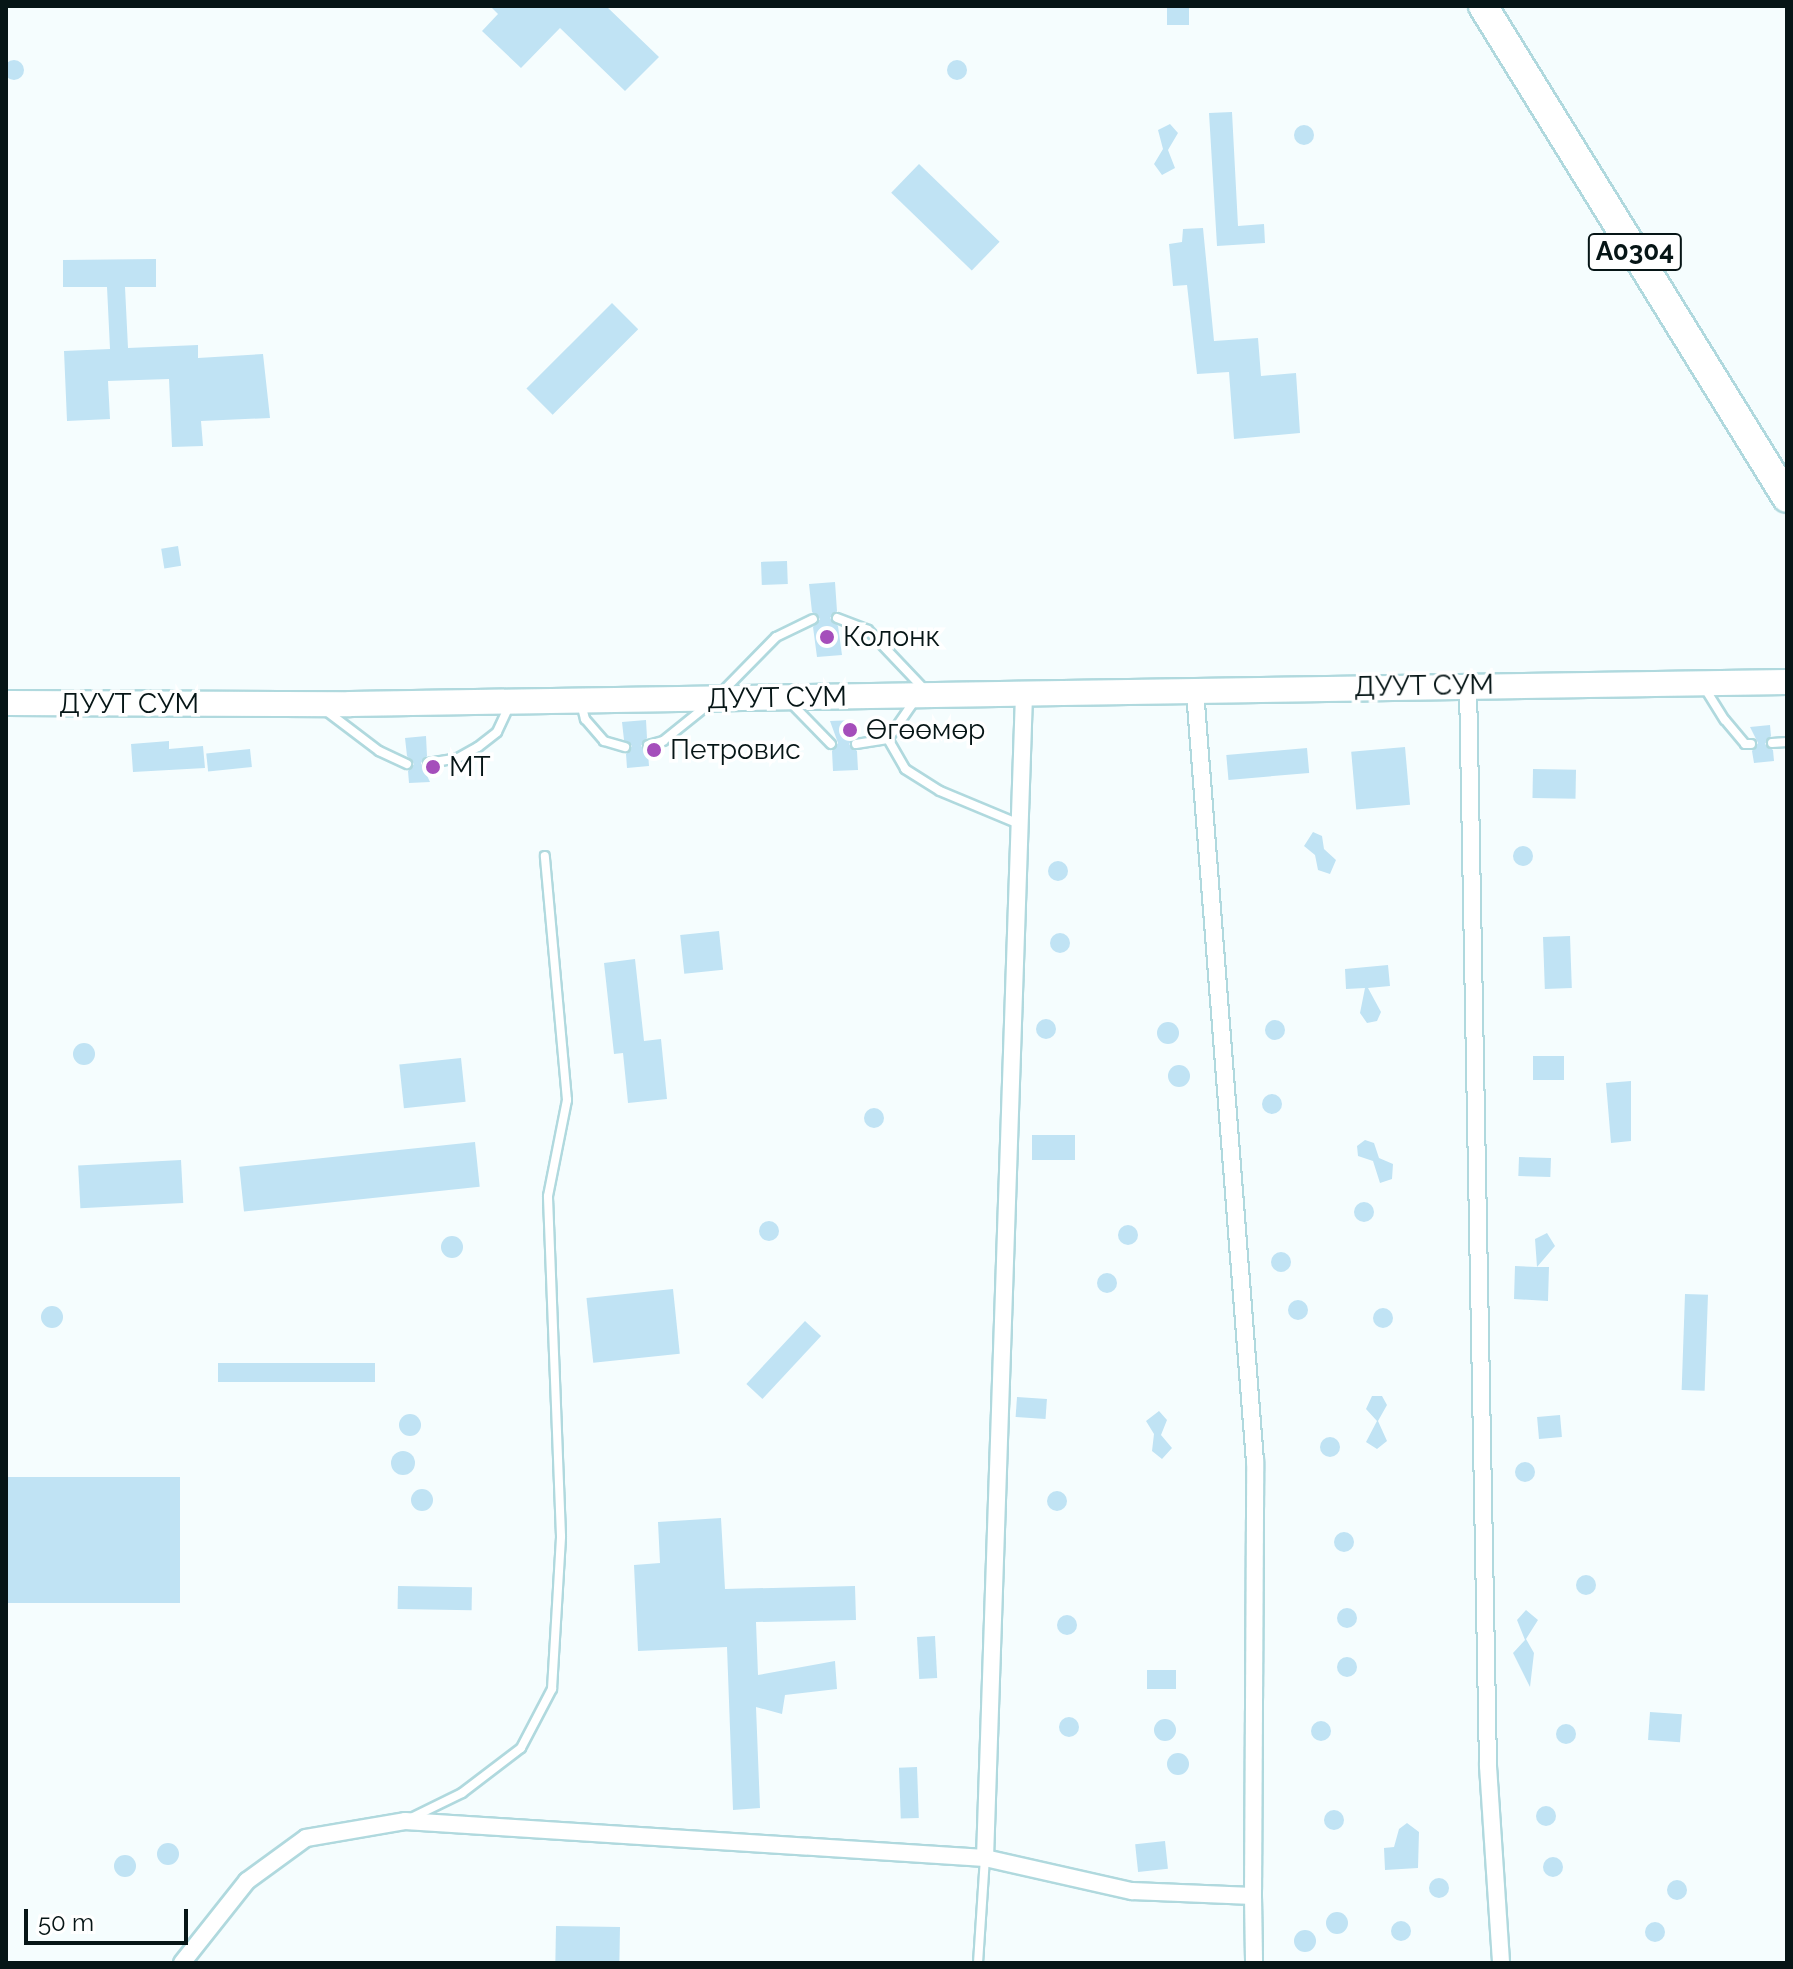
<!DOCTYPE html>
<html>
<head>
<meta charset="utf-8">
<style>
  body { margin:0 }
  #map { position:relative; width:1793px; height:1969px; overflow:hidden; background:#f5fdfe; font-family:Raleway,sans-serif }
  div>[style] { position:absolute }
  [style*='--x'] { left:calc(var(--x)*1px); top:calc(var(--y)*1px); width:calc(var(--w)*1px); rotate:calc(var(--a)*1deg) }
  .building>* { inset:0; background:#c0e3f4; transform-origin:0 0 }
  .round { border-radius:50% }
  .roads { filter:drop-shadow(2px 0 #b0d9de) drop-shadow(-2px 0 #b0d9de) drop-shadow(0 2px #b0d9de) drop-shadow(0 -2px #b0d9de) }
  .service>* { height:8px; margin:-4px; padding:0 4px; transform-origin:4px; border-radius:4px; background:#fff }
  .minor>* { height:16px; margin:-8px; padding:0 8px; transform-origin:8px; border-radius:8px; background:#fff }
  .secondary>* { height:24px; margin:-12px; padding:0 12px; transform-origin:12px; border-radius:12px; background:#fff }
  .trunk>* { height:28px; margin:-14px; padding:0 14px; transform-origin:14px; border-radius:14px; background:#fff }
  .dots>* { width:22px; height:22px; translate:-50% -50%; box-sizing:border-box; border:4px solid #fff; border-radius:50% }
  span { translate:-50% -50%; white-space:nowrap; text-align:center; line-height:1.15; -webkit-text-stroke:7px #fff; paint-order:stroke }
  .shield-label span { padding:2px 6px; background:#fff; border:2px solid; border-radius:6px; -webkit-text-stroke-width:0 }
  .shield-label { font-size:26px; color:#061516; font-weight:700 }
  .poi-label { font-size:28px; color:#061516 }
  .left { translate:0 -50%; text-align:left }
  .street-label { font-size:28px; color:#061516 }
  .frame { position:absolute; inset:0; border:8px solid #061516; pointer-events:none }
  .scale { position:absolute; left:24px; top:1909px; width:164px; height:36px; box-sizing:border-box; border:4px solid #061516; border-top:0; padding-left:10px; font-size:24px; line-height:28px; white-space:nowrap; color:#061516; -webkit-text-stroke:6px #fff; paint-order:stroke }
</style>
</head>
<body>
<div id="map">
  <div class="building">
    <i style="clip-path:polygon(490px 6px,606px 6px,659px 57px,625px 91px,560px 28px,521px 68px,482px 31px,498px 14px)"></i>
    <i style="left:1167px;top:6px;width:22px;height:19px"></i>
    <i class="round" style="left:947px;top:60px;width:20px;height:20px"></i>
    <i class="round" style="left:4px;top:60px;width:20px;height:20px"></i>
    <i style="clip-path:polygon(1232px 112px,1238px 226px,1264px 224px,1265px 243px,1217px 246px,1209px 113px)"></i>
    <i style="clip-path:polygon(1170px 124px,1178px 133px,1168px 150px,1175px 168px,1162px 175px,1154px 164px,1163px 149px,1158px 130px)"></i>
    <i class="round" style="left:1294px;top:125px;width:20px;height:20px"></i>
    <i style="left:919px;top:164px;width:112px;height:40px;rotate:44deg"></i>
    <i style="clip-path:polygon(1203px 228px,1214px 341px,1258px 338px,1261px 376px,1296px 373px,1300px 433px,1234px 439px,1229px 372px,1197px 374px,1187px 285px,1173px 286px,1169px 244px,1182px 242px,1183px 229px)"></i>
    <i style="clip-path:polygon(156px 259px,156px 287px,125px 287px,128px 348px,198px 345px,198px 358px,263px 354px,270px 418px,201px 421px,203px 446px,172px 447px,169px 379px,108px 381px,110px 419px,67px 421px,64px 351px,110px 349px,107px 287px,63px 287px,63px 260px)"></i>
    <i style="left:612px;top:303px;width:37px;height:121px;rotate:45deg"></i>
    <i style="left:178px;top:546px;width:20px;height:17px;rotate:81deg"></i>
    <i style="left:787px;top:561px;width:23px;height:26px;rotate:88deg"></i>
    <i style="clip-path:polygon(835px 582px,837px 611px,830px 618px,838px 626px,842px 655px,817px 657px,813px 627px,820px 619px,812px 612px,809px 584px)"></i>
    <i style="clip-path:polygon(646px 720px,647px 738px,641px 746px,648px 752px,649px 766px,627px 768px,626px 754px,632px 746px,624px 740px,622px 722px)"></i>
    <i style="clip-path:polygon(855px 720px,856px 737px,849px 744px,857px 751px,858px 770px,833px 771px,832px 751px,838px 743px,830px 721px)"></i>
    <i style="clip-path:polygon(1770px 725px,1771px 736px,1765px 744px,1773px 750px,1774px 761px,1754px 763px,1752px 751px,1758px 743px,1750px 727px)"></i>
    <i style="clip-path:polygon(426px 736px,427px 756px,421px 763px,430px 782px,409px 783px,408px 771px,414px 764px,407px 756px,405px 738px)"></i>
    <i style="clip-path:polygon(169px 741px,169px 749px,203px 746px,205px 768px,133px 772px,131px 744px)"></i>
    <i style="left:1405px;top:747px;width:58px;height:54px;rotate:85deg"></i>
    <i style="left:1307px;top:748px;width:25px;height:81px;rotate:85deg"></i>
    <i style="left:250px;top:749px;width:18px;height:44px;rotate:84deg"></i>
    <i style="left:1533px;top:769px;width:43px;height:29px;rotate:1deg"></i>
    <i style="clip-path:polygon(1313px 832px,1322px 836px,1324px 849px,1336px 860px,1330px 874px,1318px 870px,1315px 855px,1304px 846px)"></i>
    <i class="round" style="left:1513px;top:846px;width:20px;height:20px"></i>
    <i class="round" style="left:1048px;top:861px;width:20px;height:20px"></i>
    <i style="left:719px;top:931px;width:39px;height:39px;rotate:84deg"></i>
    <i class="round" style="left:1050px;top:933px;width:20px;height:20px"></i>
    <i style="left:1570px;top:936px;width:52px;height:27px;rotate:88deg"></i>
    <i style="clip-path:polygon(635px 959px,644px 1041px,661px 1039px,667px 1099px,628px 1103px,623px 1053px,614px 1054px,604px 963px)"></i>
    <i style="clip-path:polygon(1388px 965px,1390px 986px,1368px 988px,1381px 1012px,1377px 1021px,1367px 1023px,1360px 1013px,1365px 988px,1346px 989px,1345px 969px)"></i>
    <i class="round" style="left:1036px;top:1019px;width:20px;height:20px"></i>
    <i class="round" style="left:1265px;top:1020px;width:20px;height:20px"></i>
    <i class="round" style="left:1157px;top:1022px;width:22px;height:22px"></i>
    <i class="round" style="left:73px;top:1043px;width:22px;height:22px"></i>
    <i style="left:1533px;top:1056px;width:31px;height:24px"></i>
    <i style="left:461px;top:1058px;width:44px;height:62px;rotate:84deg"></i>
    <i class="round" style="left:1168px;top:1065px;width:22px;height:22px"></i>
    <i style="clip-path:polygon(1631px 1081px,1631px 1141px,1611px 1143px,1606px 1083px)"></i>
    <i class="round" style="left:1262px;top:1094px;width:20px;height:20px"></i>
    <i class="round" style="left:864px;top:1108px;width:20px;height:20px"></i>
    <i style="left:1032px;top:1135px;width:43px;height:25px"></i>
    <i style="clip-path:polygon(1365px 1140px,1374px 1143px,1379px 1158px,1393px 1164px,1392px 1179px,1380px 1183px,1373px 1161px,1358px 1156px,1357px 1146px)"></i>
    <i style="left:475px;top:1142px;width:45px;height:237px;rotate:84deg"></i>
    <i style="left:1519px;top:1157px;width:32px;height:19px;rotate:2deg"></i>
    <i style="left:181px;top:1160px;width:43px;height:103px;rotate:87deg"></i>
    <i class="round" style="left:1354px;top:1202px;width:20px;height:20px"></i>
    <i class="round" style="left:759px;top:1221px;width:20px;height:20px"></i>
    <i class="round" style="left:1118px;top:1225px;width:20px;height:20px"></i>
    <i style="clip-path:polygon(1547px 1233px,1555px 1246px,1537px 1267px,1549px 1267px,1548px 1301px,1514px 1299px,1515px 1266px,1537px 1267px,1535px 1239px)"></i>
    <i class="round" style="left:441px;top:1236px;width:22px;height:22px"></i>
    <i class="round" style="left:1271px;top:1252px;width:20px;height:20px"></i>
    <i class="round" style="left:1097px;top:1273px;width:20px;height:20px"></i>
    <i style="left:673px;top:1289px;width:65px;height:87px;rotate:84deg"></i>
    <i style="left:1685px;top:1294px;width:23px;height:96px;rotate:2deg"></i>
    <i class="round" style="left:1288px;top:1300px;width:20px;height:20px"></i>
    <i class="round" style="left:41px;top:1306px;width:22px;height:22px"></i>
    <i class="round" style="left:1373px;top:1308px;width:20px;height:20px"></i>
    <i style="left:805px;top:1321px;width:22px;height:86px;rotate:43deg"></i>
    <i style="left:375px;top:1363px;width:19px;height:157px;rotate:90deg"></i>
    <i style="clip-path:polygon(1372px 1396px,1382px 1396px,1387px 1405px,1378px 1421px,1387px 1441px,1377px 1449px,1366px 1442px,1377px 1421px,1366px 1409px)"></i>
    <i style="left:1017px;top:1397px;width:30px;height:20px;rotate:4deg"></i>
    <i style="clip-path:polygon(1159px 1411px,1167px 1420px,1161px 1435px,1172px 1448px,1162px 1459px,1152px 1451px,1154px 1434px,1146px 1421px)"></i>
    <i class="round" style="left:399px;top:1414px;width:22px;height:22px"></i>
    <i style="left:1560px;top:1415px;width:22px;height:23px;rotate:85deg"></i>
    <i class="round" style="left:1320px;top:1437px;width:20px;height:20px"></i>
    <i class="round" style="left:391px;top:1451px;width:24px;height:24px"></i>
    <i class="round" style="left:1515px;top:1462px;width:20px;height:20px"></i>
    <i style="left:6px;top:1477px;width:174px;height:126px"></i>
    <i class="round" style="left:411px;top:1489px;width:22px;height:22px"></i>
    <i class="round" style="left:1047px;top:1491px;width:20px;height:20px"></i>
    <i style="clip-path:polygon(721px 1518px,725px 1589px,855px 1586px,856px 1620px,756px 1622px,758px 1675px,835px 1661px,837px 1689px,785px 1695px,782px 1714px,756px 1707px,760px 1808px,733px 1810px,727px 1647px,638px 1651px,634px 1565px,660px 1563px,658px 1522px)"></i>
    <i class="round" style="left:1334px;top:1532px;width:20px;height:20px"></i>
    <i class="round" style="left:1576px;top:1575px;width:20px;height:20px"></i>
    <i style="left:398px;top:1586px;width:74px;height:23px;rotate:1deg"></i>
    <i class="round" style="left:1337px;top:1608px;width:20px;height:20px"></i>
    <i style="clip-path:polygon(1526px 1610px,1538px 1620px,1526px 1639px,1534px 1653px,1530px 1687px,1513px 1653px,1525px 1640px,1517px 1620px)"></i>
    <i class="round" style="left:1057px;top:1615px;width:20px;height:20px"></i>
    <i style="left:935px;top:1636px;width:42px;height:18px;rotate:87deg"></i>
    <i class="round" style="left:1337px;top:1657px;width:20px;height:20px"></i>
    <i style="left:1147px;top:1670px;width:29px;height:19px"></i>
    <i style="left:1650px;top:1712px;width:32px;height:28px;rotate:4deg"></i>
    <i class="round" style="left:1059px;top:1717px;width:20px;height:20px"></i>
    <i class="round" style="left:1154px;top:1719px;width:22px;height:22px"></i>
    <i class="round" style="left:1311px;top:1721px;width:20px;height:20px"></i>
    <i class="round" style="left:1556px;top:1724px;width:20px;height:20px"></i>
    <i class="round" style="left:1167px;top:1753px;width:22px;height:22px"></i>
    <i style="left:917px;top:1767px;width:51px;height:18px;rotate:88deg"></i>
    <i class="round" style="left:1536px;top:1806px;width:20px;height:20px"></i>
    <i class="round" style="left:1324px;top:1810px;width:20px;height:20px"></i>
    <i style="clip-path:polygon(1407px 1823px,1419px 1832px,1418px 1868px,1385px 1870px,1384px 1848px,1394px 1847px,1399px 1829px)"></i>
    <i style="left:1165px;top:1841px;width:28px;height:30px;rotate:84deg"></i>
    <i class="round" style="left:157px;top:1843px;width:22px;height:22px"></i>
    <i class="round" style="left:114px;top:1855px;width:22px;height:22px"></i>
    <i class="round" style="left:1543px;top:1857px;width:20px;height:20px"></i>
    <i class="round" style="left:1429px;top:1878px;width:20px;height:20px"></i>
    <i class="round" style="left:1667px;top:1880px;width:20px;height:20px"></i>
    <i class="round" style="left:1326px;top:1912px;width:22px;height:22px"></i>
    <i class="round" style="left:1391px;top:1921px;width:20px;height:20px"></i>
    <i class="round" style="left:1645px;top:1922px;width:20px;height:20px"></i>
    <i style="left:556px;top:1926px;width:64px;height:37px;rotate:1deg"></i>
    <i class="round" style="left:1294px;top:1930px;width:22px;height:22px"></i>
  </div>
  <div class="roads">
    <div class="service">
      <i style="--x:837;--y:618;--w:33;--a:21"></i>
      <i style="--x:868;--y:630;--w:81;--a:46.5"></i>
      <i style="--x:1704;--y:687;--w:39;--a:58"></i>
      <i style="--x:1725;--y:720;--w:31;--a:50"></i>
      <i style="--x:1745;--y:744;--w:6;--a:0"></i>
      <i style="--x:721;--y:693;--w:78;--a:-45.5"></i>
      <i style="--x:776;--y:637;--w:41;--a:-25.9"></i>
      <i style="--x:789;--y:701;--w:60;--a:45.7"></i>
      <i style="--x:581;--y:704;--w:16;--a:75"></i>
      <i style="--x:585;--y:719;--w:29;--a:49"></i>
      <i style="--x:604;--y:741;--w:22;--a:16"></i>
      <i style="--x:325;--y:710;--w:68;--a:37.2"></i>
      <i style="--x:379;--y:751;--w:31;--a:25"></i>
      <i style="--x:888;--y:739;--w:34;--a:60"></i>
      <i style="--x:905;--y:769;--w:41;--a:32.2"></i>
      <i style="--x:940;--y:791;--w:83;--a:22.6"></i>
      <i style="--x:1772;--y:743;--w:15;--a:-4"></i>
      <i style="--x:856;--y:744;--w:32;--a:-9"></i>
      <i style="--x:888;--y:739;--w:47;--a:-55.3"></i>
      <i style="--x:648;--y:745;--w:16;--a:-15"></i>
      <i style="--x:663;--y:741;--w:58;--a:-38.7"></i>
      <i style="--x:428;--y:763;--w:30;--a:-9"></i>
      <i style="--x:458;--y:758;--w:23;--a:-29"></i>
      <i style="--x:478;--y:747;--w:24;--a:-38"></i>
      <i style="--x:497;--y:732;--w:29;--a:-65"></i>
      <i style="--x:413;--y:1817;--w:55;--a:-26.1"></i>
      <i style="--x:462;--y:1793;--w:74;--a:-37.3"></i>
      <i style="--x:521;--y:1748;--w:67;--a:-62.3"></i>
      <i style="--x:552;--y:1689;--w:153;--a:-86.6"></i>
      <i style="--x:561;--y:1536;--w:340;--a:-92.2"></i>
      <i style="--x:548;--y:1196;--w:98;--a:-78.8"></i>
      <i style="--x:567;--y:1100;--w:245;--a:-95.2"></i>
      <i style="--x:978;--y:1963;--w:105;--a:-86.2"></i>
    </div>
    <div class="minor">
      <i style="--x:1468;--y:685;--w:1081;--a:88.94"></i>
      <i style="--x:1488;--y:1766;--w:197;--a:86.2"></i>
      <i style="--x:985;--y:1858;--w:1165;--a:-88.08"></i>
      <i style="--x:1253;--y:1896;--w:67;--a:89.1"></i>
      <i style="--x:182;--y:1963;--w:105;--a:-51.6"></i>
      <i style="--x:247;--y:1881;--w:73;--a:-36.1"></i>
      <i style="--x:306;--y:1838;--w:100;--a:-9.7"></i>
      <i style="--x:405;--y:1821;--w:581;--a:3.65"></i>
      <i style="--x:985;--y:1858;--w:151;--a:12.7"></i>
      <i style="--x:1132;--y:1891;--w:121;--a:2.4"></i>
      <i style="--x:1253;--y:1896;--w:434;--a:-89.7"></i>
      <i style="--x:1255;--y:1462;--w:773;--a:-94.45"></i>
    </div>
    <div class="secondary">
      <i style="--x:6;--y:703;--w:344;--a:0.2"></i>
      <i style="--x:350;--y:704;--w:1437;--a:-0.88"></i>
    </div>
    <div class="trunk">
      <i style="--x:1483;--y:6;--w:578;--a:58.29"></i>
    </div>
  </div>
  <div class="dots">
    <i style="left:827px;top:637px;background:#a54ebb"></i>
    <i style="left:850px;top:730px;background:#a54ebb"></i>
    <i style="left:654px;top:750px;background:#a54ebb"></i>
    <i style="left:433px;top:767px;background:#a54ebb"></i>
  </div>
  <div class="shield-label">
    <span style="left:1635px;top:252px">A0304</span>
  </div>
  <div class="poi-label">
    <span class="left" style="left:843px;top:637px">Колонк</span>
    <span class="left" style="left:866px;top:730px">Өгөөмөр</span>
    <span class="left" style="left:670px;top:750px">Петровиc</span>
    <span class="left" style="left:449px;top:767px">MT</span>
  </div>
  <div class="street-label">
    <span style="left:1424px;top:686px;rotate:-1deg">ДУУТ СУМ</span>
    <span style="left:777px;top:698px;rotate:-1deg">ДУУТ СУМ</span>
    <span style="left:129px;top:704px">ДУУТ СУМ</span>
  </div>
  <div class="frame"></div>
  <div class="scale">50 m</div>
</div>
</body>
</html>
